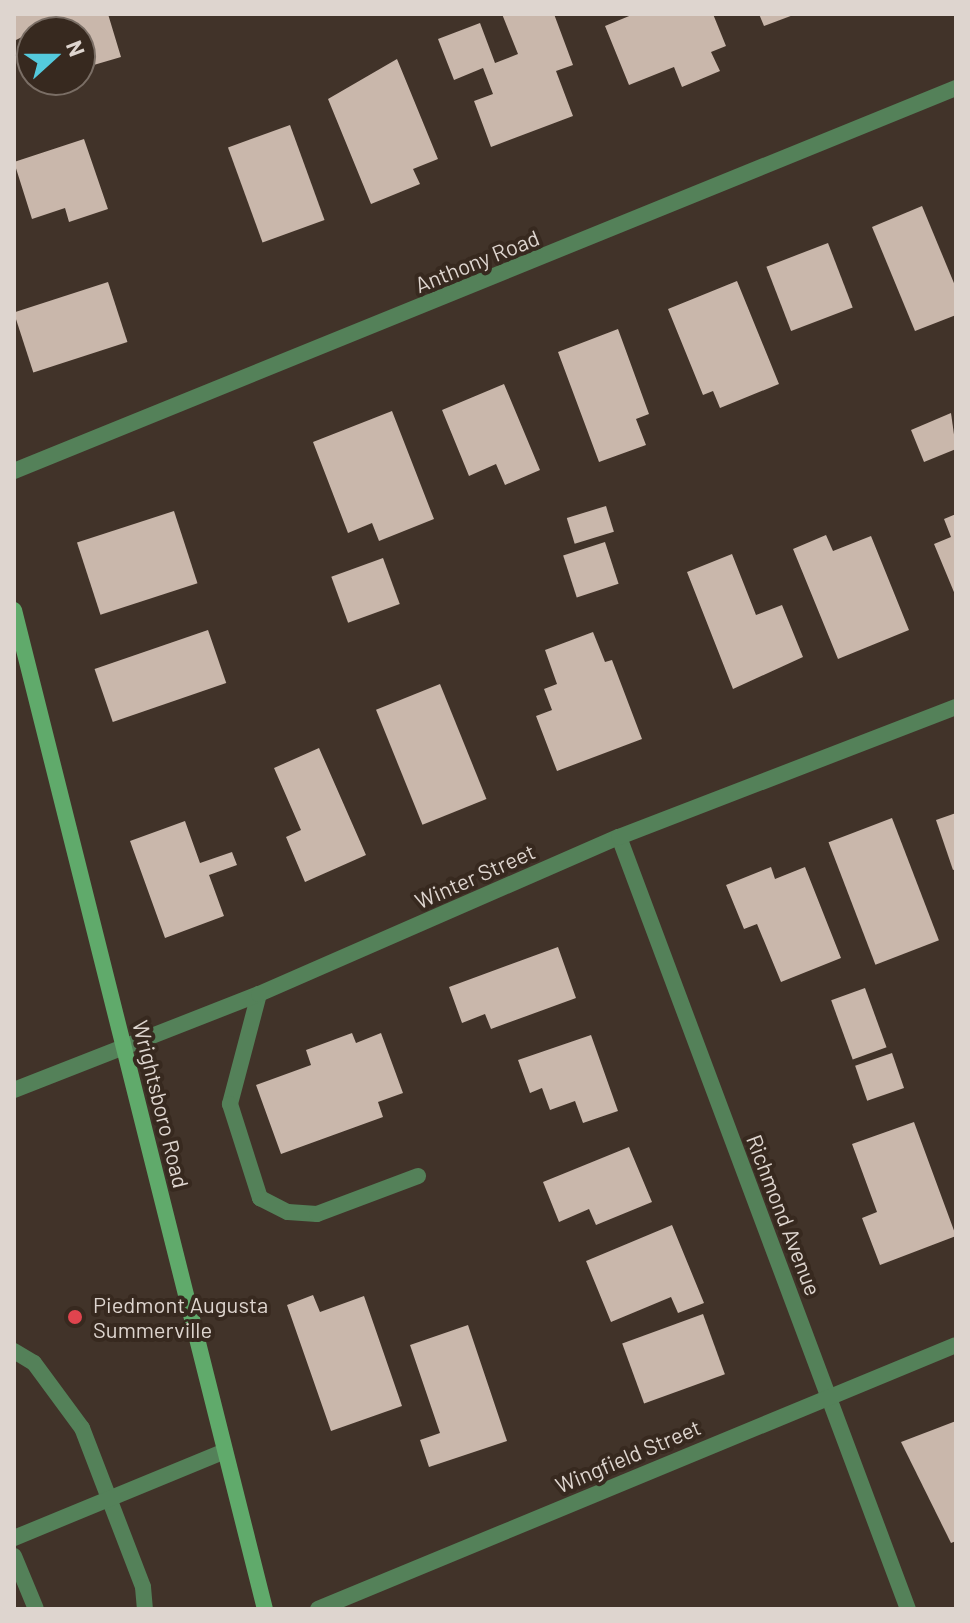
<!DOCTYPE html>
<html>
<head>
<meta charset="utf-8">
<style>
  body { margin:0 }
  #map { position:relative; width:970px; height:1623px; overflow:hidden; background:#413329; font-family:Barlow,sans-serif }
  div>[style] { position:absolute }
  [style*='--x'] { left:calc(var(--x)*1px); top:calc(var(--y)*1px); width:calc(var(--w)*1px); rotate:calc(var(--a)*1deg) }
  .building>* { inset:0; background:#c9b7ab; transform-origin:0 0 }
  .service>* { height:16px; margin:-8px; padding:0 8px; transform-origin:8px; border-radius:8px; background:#548159 }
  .minor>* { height:16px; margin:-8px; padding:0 8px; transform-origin:8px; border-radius:8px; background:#548159 }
  .secondary>* { height:16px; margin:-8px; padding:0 8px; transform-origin:8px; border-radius:8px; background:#60aa6b }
  .dots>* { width:22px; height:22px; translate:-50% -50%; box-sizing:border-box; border:4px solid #37291f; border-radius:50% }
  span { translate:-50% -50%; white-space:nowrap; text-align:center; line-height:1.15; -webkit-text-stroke:8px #37291f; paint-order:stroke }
  .street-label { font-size:22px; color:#ded5cf }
  .poi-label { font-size:22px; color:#ded5cf }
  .left { translate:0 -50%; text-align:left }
  .frame { position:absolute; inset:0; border:16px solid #ded5cf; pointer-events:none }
  .north { position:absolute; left:16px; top:16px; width:80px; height:80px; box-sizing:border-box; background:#37291f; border:2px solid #7a6e65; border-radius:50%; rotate:69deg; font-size:22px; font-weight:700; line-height:32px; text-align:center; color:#ded5cf }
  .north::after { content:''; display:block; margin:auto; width:28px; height:36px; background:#54cadd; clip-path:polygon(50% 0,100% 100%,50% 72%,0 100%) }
</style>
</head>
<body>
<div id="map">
  <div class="building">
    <i style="clip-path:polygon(14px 14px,108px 14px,121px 57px,80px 69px,80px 32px,32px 32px,14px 41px)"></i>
    <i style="clip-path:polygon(502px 14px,554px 14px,573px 65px,556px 71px,573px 116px,491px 147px,474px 101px,493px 94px,483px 68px,454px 80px,438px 39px,480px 23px,495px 63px,518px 54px)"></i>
    <i style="clip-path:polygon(634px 14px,713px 14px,726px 46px,711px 52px,720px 71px,682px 87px,674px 67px,629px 85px,605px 26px)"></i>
    <i style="clip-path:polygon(759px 14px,796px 14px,764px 26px)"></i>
    <i style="clip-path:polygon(397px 59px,438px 159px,413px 169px,420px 184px,371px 204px,328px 99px)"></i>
    <i style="left:290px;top:125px;width:101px;height:66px;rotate:70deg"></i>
    <i style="clip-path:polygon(84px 139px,108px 209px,69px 222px,65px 208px,32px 219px,14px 162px)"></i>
    <i style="clip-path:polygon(922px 206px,956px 288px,956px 315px,915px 331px,872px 227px)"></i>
    <i style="left:828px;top:243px;width:69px;height:66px;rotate:69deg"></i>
    <i style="clip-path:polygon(737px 281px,779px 384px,720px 408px,713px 391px,703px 395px,668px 309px)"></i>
    <i style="left:108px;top:282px;width:63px;height:99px;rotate:72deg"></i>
    <i style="clip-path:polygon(618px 329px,649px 414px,636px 419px,646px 445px,599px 462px,558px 352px)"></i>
    <i style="clip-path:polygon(504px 384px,540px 470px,505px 485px,496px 464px,469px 476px,442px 410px)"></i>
    <i style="clip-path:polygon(392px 411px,434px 519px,379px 541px,372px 523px,348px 533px,313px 442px)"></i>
    <i style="clip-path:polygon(951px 413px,956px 449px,924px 462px,911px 430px)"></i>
    <i style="left:606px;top:506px;width:27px;height:41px;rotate:73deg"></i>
    <i style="left:174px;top:511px;width:76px;height:102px;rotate:72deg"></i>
    <i style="clip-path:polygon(956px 514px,956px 597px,934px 544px,951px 537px,944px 519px)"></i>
    <i style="clip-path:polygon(826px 535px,833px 551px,871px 536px,909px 630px,838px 659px,793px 549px)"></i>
    <i style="left:605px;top:542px;width:44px;height:44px;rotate:72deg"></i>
    <i style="clip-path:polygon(732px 554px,756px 615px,782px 605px,803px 657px,733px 689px,687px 572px)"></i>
    <i style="left:383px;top:558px;width:49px;height:55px;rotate:70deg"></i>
    <i style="left:208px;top:630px;width:56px;height:120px;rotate:71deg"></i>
    <i style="clip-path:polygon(593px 632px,605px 662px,612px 660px,642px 739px,557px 771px,536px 716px,552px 710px,544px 689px,557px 684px,545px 650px)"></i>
    <i style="left:440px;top:684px;width:124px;height:69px;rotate:68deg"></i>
    <i style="clip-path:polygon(319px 748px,366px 855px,305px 882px,286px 837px,301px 830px,274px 768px)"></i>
    <i style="clip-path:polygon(956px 813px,956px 869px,953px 870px,936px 820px)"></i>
    <i style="left:892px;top:818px;width:131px;height:68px;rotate:69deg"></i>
    <i style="clip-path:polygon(185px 821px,200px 863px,232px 852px,237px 865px,209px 875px,224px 916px,165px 938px,130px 841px)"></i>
    <i style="clip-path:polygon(771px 867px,775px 879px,805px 867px,841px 958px,781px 982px,757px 924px,744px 929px,726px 885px)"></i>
    <i style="clip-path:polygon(558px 947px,576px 998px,491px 1029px,485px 1014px,462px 1023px,449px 987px)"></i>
    <i style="left:865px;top:988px;width:63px;height:36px;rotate:70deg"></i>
    <i style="clip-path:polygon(352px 1033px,356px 1043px,381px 1033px,403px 1093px,378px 1102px,383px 1117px,281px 1154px,256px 1085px,311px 1065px,306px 1050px)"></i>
    <i style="clip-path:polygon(591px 1035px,618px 1111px,583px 1123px,575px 1101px,550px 1110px,542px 1088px,530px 1093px,518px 1060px)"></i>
    <i style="left:892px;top:1053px;width:37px;height:39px;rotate:71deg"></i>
    <i style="clip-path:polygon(914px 1122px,956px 1236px,880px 1265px,862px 1218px,877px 1212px,852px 1144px)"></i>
    <i style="clip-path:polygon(629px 1147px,652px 1202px,596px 1225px,589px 1209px,559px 1222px,543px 1182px)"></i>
    <i style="clip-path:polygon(672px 1225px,704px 1303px,678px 1313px,671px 1297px,611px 1322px,586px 1261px)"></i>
    <i style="clip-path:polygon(313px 1295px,320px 1312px,364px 1296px,402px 1406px,331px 1431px,287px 1305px)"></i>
    <i style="left:703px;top:1314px;width:64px;height:86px;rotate:70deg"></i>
    <i style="clip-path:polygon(468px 1325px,507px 1441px,429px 1467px,420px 1440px,440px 1433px,410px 1345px)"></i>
    <i style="clip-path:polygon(956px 1421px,956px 1541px,951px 1543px,901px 1442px)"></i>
  </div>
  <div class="service">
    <i style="--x:259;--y:994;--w:114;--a:104.8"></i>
    <i style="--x:230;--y:1104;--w:99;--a:72.3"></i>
    <i style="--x:260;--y:1198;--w:31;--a:27"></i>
    <i style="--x:288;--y:1212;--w:29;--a:4"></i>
    <i style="--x:317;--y:1214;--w:108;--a:-20.6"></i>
    <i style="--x:14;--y:1351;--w:23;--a:31"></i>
    <i style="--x:34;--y:1363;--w:81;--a:53.6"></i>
    <i style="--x:82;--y:1428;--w:170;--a:69"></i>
    <i style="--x:143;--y:1587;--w:22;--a:85"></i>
    <i style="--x:14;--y:1538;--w:228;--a:-22.4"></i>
    <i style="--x:14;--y:1556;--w:57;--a:67.5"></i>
  </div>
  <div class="minor">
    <i style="--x:14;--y:471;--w:1017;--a:-22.13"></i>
    <i style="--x:619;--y:837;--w:824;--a:69.48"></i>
    <i style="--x:14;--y:1090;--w:263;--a:-21.4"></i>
    <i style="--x:259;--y:994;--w:393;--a:-23.6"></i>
    <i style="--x:619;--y:837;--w:361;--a:-21.1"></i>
    <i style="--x:318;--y:1609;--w:690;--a:-22.48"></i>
  </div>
  <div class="secondary">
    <i style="--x:14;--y:610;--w:1030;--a:75.9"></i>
  </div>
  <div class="dots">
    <i style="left:75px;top:1317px;background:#e0444e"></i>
  </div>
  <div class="street-label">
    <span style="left:477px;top:261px;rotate:-22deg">Anthony Road</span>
    <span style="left:475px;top:876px;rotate:-24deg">Winter Street</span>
    <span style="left:161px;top:1104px;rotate:76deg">Wrightsboro Road</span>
    <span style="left:784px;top:1215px;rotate:69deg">Richmond Avenue</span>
    <span style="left:628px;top:1456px;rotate:-23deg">Wingfield Street</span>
  </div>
  <div class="poi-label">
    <span class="left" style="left:93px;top:1317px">Piedmont Augusta<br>Summerville</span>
  </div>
  <div class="frame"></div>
  <div class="north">N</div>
</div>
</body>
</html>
